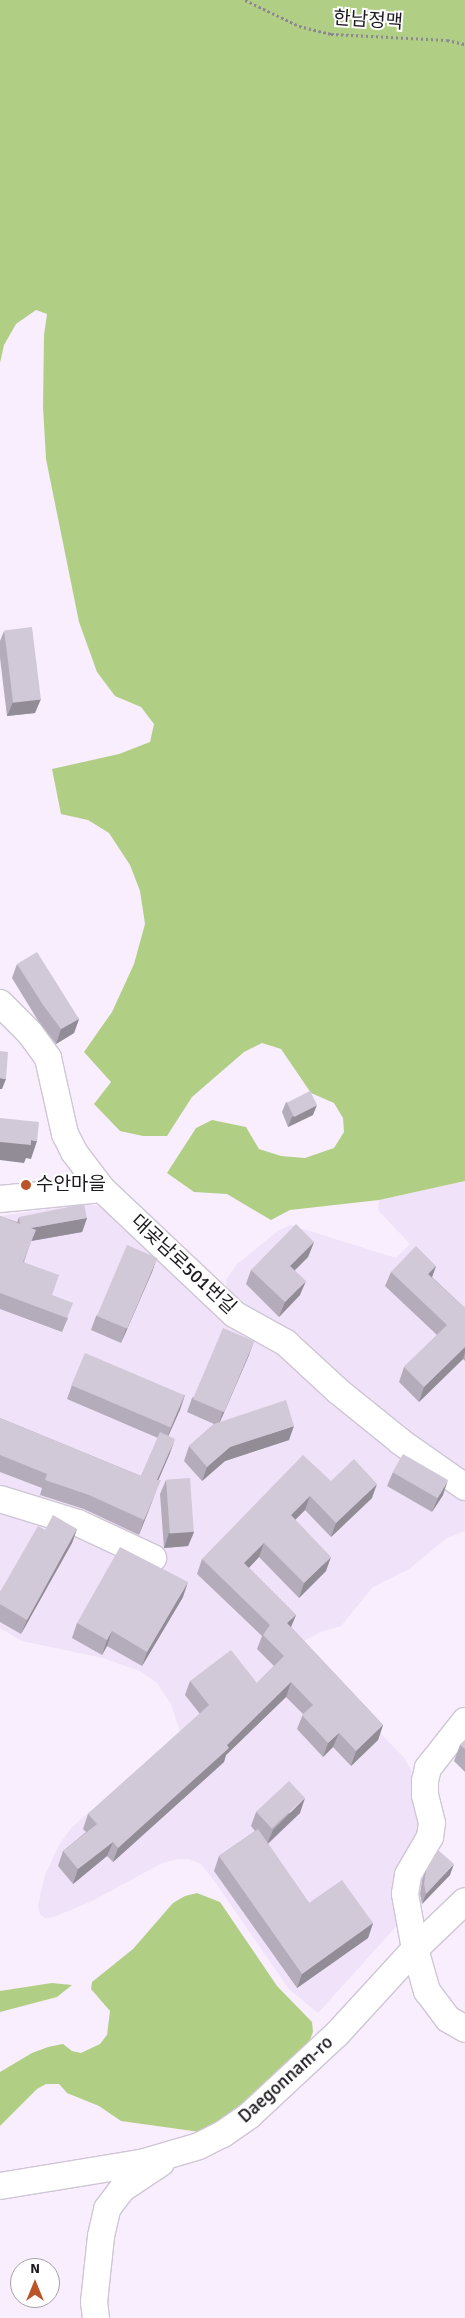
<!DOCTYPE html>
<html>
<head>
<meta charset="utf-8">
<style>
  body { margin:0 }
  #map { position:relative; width:465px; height:2318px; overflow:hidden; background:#f8eefe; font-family:Signika,"Noto Sans KR",sans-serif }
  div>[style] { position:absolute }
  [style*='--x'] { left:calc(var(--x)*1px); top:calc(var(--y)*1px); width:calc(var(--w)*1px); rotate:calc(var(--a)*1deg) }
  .built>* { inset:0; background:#efe2f9 }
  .forest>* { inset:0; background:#b1ce85 }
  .path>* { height:3px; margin-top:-1.5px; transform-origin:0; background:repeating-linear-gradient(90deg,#8e8893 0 2.5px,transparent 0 5px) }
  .roads { filter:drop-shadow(1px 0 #cfc6d5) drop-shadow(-1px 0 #cfc6d5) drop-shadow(0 1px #cfc6d5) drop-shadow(0 -1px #cfc6d5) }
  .minor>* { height:26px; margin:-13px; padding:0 13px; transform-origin:13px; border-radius:13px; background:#fff }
  .wall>* { inset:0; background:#b4acba }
  .shaded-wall>* { inset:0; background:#928c97 }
  .building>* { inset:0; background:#d1c8d8; transform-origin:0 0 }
  .dots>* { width:14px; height:14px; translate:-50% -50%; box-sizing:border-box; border:2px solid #fff; border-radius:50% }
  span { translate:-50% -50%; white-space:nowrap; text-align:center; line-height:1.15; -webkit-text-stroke:4px #fff; paint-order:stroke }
  .street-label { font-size:19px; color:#1d1a20 }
  .poi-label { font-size:19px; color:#1d1a20 }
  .left { translate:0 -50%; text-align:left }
  .north { position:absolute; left:10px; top:2258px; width:50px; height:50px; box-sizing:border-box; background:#fff; border:1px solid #a5a3a6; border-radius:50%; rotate:0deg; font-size:14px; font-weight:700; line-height:20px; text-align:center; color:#1d1a20 }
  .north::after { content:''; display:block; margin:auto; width:18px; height:22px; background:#bb5429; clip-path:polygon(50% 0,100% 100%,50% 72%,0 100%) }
</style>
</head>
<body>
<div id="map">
  <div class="built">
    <i style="clip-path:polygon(465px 1181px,465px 1477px,342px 1379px,292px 1330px,256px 1315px,227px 1288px,226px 1280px,237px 1264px,278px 1231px,290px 1225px,396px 1258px,410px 1244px,378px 1210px,379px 1200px)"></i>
    <i style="clip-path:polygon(84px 1204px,106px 1207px,394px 1449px,465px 1500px,465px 1531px,447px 1538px,409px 1569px,373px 1587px,341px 1626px,320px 1632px,297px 1645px,405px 1759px,411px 1770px,412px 1803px,421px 1826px,401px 1921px,318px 2013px,289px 1989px,215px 1882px,201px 1864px,189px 1859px,178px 1859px,162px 1863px,94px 1900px,54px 1917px,45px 1918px,40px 1914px,38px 1905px,45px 1875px,59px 1845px,72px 1827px,180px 1732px,171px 1704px,157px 1683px,140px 1671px,103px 1658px,22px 1641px,0 1628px,0 1216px)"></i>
  </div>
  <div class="forest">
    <i style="clip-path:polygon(0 0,465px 0,465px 1181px,379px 1200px,290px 1210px,271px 1220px,227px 1194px,194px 1192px,167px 1173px,196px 1128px,212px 1120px,246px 1127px,259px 1149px,281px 1156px,305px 1158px,334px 1148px,344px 1132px,343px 1118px,334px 1103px,311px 1093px,281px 1049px,262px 1043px,244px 1052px,192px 1097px,167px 1136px,143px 1136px,120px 1131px,94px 1104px,111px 1082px,84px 1052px,112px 1012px,134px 964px,145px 924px,140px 891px,130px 865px,109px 833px,88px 820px,61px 814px,52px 769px,119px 754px,150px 742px,154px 724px,141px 707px,115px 696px,97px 672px,79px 622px,46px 459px,43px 407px,44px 335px,47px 314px,36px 310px,16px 324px,4px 345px,0 363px)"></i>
    <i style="clip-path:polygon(197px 1893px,220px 1902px,277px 1986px,312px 2022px,313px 2032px,309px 2042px,242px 2109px,200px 2132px,121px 2121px,99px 2106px,67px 2093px,59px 2084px,46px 2084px,37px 2089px,0 2126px,0 2072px,32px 2053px,48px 2047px,63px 2044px,72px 2051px,81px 2053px,100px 2044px,107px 2035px,110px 2011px,91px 1989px,92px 1982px,133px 1949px,173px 1903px,185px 1896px)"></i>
    <i style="clip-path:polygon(52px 1983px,72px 1985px,57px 1997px,0 2012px,0 1991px)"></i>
  </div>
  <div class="path">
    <i style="--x:245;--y:0;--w:60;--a:25.7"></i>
    <i style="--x:299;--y:26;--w:33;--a:14"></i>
    <i style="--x:331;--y:34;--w:116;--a:3"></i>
    <i style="--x:447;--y:40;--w:18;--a:13"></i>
  </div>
  <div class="roads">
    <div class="minor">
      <i style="--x:0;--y:1003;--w:42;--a:45"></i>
      <i style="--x:30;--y:1033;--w:31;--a:54"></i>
      <i style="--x:48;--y:1058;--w:78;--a:77.4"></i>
      <i style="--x:65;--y:1134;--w:20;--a:63"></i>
      <i style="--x:74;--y:1152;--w:46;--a:52.9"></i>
      <i style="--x:102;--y:1189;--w:182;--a:43.4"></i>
      <i style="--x:234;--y:1314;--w:60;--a:29.1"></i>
      <i style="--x:286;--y:1343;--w:71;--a:42.7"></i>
      <i style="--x:338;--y:1391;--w:81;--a:39"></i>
      <i style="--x:401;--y:1442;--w:78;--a:35.1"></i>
      <i style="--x:0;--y:1199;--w:102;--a:-5.6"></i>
      <i style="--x:0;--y:1499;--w:82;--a:17.1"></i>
      <i style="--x:78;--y:1523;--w:83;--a:25"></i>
      <i style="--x:465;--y:1721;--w:60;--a:128.2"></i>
      <i style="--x:428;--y:1768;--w:13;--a:103"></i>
      <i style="--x:425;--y:1781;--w:14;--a:90"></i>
      <i style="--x:425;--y:1795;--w:29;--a:76"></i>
      <i style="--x:432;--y:1823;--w:14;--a:98"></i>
      <i style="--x:430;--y:1837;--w:44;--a:120.1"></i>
      <i style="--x:408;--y:1875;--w:19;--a:99"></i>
      <i style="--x:405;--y:1894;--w:56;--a:79.7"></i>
      <i style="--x:415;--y:1949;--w:44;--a:74.1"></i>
      <i style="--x:427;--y:1991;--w:35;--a:53"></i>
      <i style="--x:448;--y:2019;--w:20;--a:30"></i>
      <i style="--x:0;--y:2186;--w:143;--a:-9.3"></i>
      <i style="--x:141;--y:2163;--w:60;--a:-16.3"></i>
      <i style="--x:199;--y:2146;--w:27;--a:-27"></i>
      <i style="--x:223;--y:2134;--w:33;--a:-35"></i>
      <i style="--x:250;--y:2115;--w:119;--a:-43"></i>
      <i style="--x:337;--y:2034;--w:115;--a:-47.5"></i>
      <i style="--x:415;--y:1949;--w:69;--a:-43.8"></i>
      <i style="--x:96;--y:2318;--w:16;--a:-97"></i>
      <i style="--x:94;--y:2302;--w:66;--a:-83.9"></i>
      <i style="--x:101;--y:2236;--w:28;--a:-77"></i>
      <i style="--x:107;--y:2209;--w:25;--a:-53"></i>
      <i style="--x:122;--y:2189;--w:47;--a:-33.7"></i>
    </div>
  </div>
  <div class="wall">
    <i style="clip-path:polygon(4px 631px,35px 713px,7px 716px,0 658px,0 641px)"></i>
    <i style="clip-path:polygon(17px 964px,79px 1019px,74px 1033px,56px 1044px,37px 1019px,12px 978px)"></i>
    <i style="clip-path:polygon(286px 1102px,313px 1115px,288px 1127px,282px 1112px)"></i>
    <i style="clip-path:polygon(0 1216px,17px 1222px,19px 1217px,87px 1218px,82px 1232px,31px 1241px,24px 1262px,52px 1295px,68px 1318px,62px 1332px,0 1309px)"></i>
    <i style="clip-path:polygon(314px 1242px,308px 1257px,295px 1270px,300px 1295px,279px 1317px,246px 1284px,251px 1270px)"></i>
    <i style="clip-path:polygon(157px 1258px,152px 1272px,121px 1343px,91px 1330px,96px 1316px)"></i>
    <i style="clip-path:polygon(436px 1266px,432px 1277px,465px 1308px,465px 1361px,463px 1359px,419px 1402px,399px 1382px,404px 1367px,437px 1335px,385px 1286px,391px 1272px)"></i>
    <i style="clip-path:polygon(249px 1355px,220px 1422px,289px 1440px,225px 1461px,202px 1481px,184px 1461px,189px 1446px,214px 1424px,187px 1412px,192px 1398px)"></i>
    <i style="clip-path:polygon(72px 1385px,185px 1395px,168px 1436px,170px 1453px,158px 1480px,155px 1494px,139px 1535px,84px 1509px,40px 1495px,42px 1488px,0 1472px,0 1418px,141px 1476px,158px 1438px,67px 1399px)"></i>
    <i style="clip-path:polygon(393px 1472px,443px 1495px,432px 1512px,387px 1486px)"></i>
    <i style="clip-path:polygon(166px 1480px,194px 1532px,188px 1546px,164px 1548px,160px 1494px)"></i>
    <i style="clip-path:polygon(331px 1481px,372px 1498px,331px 1537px,305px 1510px,295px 1520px,326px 1571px,299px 1598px,259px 1557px,249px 1568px,296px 1615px,291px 1627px,383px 1725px,378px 1740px,351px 1766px,333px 1747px,323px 1757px,297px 1729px,303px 1714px,286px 1697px,226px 1755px,224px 1762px,113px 1862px,107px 1856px,73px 1884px,58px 1866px,63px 1851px,86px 1832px,83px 1829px,88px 1814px,200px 1714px,185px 1695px,190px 1681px,257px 1683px,274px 1666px,257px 1649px,262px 1636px,197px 1574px,202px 1559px)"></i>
    <i style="clip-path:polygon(77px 1529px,72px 1543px,21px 1634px,0 1622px,0 1592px,45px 1530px)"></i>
    <i style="clip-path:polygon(183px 1597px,142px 1666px,107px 1646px,102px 1655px,72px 1638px,77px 1623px)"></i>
    <i style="clip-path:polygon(465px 1740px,465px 1772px,454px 1761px,460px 1745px)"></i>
    <i style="clip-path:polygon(256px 1812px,300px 1813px,268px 1844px,309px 1903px,373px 1923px,368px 1938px,297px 1988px,214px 1871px,219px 1856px,255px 1831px,251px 1826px)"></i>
    <i style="clip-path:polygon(426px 1870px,450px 1875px,422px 1904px,420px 1894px,422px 1880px)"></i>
  </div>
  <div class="shaded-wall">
    <i style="clip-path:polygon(41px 699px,35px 713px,7px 716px,13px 702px)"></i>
    <i style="clip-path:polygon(79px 1019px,74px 1033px,56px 1044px,61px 1029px)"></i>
    <i style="clip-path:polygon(0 1078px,6px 1079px,2px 1089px,0 1089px)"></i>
    <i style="clip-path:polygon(317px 1105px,313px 1115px,288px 1127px,292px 1117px)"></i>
    <i style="clip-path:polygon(31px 1140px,37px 1141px,31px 1159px,26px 1158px,24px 1163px,0 1160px,0 1142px)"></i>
    <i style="clip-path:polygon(87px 1218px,82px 1232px,31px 1241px,31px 1228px)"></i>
    <i style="clip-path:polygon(314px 1242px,308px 1257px,285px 1280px,290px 1266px)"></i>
    <i style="clip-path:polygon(157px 1258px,152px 1272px,121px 1343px,126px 1329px)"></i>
    <i style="clip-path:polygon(436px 1266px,431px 1280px,428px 1274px)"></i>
    <i style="clip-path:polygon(306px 1281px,300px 1295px,279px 1317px,285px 1302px)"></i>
    <i style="clip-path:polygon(254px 1341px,249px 1355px,218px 1426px,223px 1411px)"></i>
    <i style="clip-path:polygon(465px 1347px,465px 1352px,463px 1359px,419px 1402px,424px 1387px)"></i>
    <i style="clip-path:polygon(185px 1395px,180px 1410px,166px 1441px,171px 1427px)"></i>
    <i style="clip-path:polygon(294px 1426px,289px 1440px,225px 1461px,202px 1481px,207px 1467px,230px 1447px)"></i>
    <i style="clip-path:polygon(175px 1439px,170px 1453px,152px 1495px,157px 1480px)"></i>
    <i style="clip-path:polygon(161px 1480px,155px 1494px,139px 1535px,144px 1520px)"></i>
    <i style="clip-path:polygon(448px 1480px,443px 1495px,432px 1512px,438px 1498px)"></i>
    <i style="clip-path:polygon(377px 1484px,372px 1498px,331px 1537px,336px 1523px)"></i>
    <i style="clip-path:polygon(310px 1496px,305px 1510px,286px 1529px,291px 1515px)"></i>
    <i style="clip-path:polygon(77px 1529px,72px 1543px,21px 1634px,27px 1620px)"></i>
    <i style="clip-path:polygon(194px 1532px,188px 1546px,164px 1548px,169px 1533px)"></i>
    <i style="clip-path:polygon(264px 1543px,259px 1557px,239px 1578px,244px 1563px)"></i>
    <i style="clip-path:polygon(331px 1557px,326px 1571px,299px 1598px,304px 1583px)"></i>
    <i style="clip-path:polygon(188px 1582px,183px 1597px,142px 1666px,147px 1652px)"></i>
    <i style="clip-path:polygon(296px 1615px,290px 1629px,287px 1623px)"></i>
    <i style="clip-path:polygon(112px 1631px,107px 1646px,102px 1655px,107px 1640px)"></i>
    <i style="clip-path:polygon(291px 1682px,286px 1697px,226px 1755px,224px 1762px,113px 1862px,118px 1848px,227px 1745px)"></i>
    <i style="clip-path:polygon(383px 1725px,378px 1740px,351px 1766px,356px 1751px)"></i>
    <i style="clip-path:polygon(339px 1733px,333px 1747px,323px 1757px,328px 1743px)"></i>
    <i style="clip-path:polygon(305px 1798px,300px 1813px,267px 1844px,273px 1830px)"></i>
    <i style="clip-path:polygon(113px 1842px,107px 1856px,73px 1884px,78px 1869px)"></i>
    <i style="clip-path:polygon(454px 1864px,450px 1875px,422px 1904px,426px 1894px)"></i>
    <i style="clip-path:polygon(373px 1923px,368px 1938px,297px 1988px,302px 1974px)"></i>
  </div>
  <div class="building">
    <i style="left:32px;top:627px;width:73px;height:28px;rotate:83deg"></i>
    <i style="clip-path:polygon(37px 952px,79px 1019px,61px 1029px,43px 1005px,17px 964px)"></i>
    <i style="clip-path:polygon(0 1051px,8px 1052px,6px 1079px,0 1078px)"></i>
    <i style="left:310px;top:1091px;width:16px;height:26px;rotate:63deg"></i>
    <i style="clip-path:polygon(0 1118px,39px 1122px,37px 1141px,31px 1140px,31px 1145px,0 1142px)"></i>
    <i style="clip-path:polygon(84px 1204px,87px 1218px,31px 1228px,36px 1230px,23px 1262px,59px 1275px,52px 1295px,73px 1303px,67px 1318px,0 1293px,0 1216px,20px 1224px,19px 1217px)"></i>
    <i style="clip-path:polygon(296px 1224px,314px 1242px,290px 1266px,306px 1281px,285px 1302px,251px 1270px)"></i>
    <i style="left:127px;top:1245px;width:33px;height:77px;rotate:23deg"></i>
    <i style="clip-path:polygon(416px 1246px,436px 1266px,428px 1274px,465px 1308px,465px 1347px,424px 1387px,404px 1367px,447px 1325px,391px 1272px)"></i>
    <i style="left:223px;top:1328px;width:34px;height:77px;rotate:23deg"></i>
    <i style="left:85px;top:1353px;width:108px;height:35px;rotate:23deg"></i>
    <i style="clip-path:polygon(286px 1400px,294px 1426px,230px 1447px,207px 1467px,189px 1446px,214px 1424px)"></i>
    <i style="clip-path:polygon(0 1418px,141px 1476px,160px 1432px,175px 1439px,157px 1480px,161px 1480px,144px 1520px,89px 1495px,45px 1480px,47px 1474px,0 1455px)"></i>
    <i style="left:403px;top:1454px;width:52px;height:21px;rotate:30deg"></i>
    <i style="clip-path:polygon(303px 1455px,331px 1481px,354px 1459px,377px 1484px,336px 1523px,310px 1496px,291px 1515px,331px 1557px,304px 1583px,264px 1543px,244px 1563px,296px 1615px,287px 1623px,383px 1725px,356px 1751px,339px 1733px,328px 1743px,302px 1715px,313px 1705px,291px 1682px,227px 1745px,229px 1748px,118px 1848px,113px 1842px,78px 1869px,63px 1851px,97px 1824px,88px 1814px,209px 1705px,190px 1681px,231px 1650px,257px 1683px,284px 1656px,263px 1635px,270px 1625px,202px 1559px)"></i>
    <i style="left:190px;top:1478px;width:54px;height:24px;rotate:86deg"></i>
    <i style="clip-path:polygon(53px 1515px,77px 1529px,27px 1620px,0 1604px,0 1592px,38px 1526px,45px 1530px)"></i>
    <i style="clip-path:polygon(120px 1547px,188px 1582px,147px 1652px,112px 1631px,107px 1640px,77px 1623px)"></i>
    <i style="clip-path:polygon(465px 1740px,465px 1749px,460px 1745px)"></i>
    <i style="left:289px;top:1781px;width:23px;height:45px;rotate:47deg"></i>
    <i style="clip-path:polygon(258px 1829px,309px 1903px,342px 1880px,373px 1923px,302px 1974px,219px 1856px)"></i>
    <i style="clip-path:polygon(438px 1850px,454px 1864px,426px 1894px,424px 1884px,426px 1870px)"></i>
  </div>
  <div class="dots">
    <i style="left:26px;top:1185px;background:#bb5429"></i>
  </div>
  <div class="street-label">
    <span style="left:368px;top:21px;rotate:4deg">한남정맥</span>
    <span style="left:183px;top:1265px;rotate:43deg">대곶남로501번길</span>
    <span style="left:286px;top:2080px;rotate:-42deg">Daegonnam-ro</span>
  </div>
  <div class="poi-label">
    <span class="left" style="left:36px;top:1185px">수안마을</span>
  </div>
  <div class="north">N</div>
</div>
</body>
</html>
